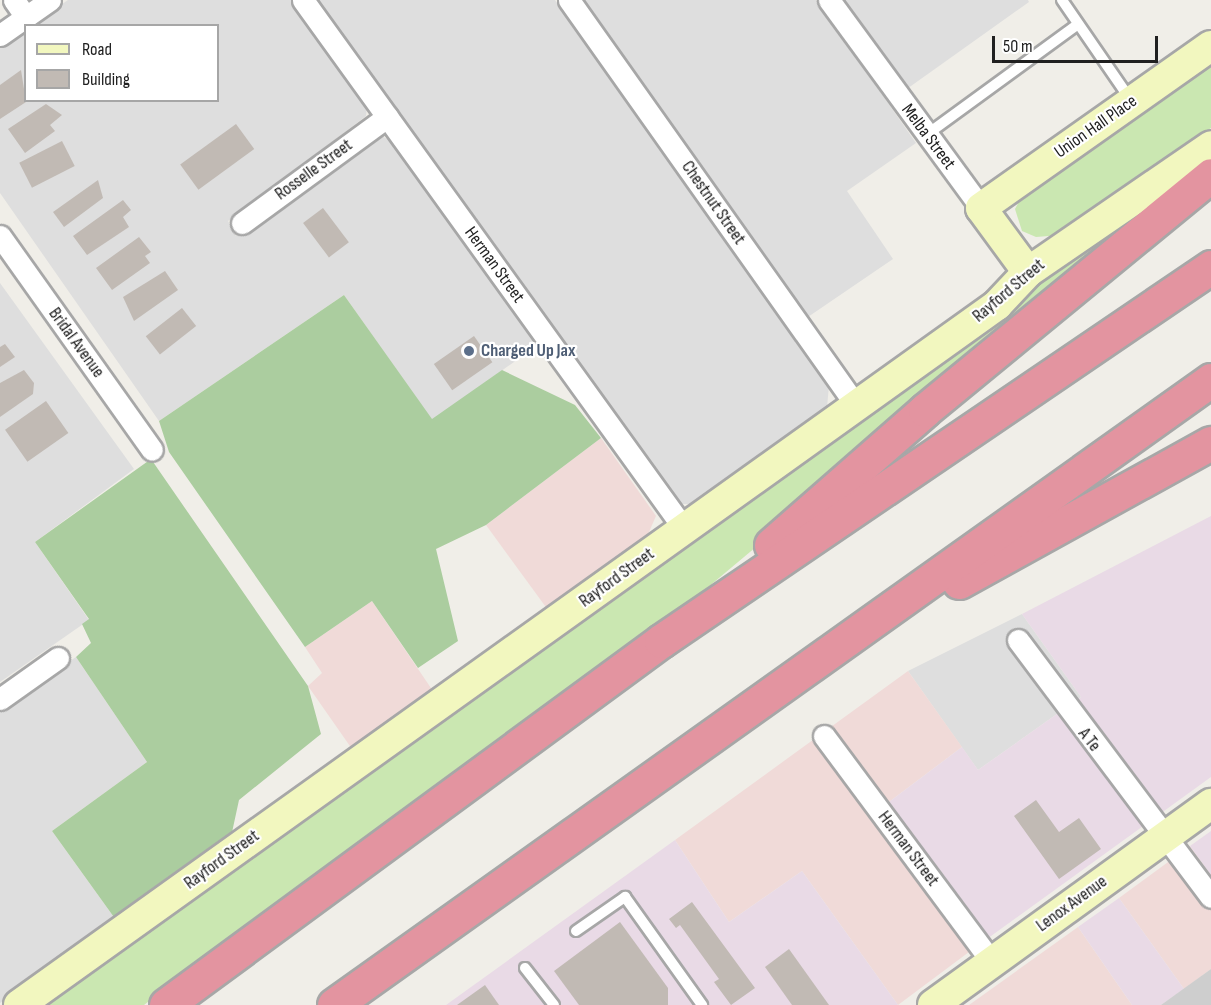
<!DOCTYPE html>
<html>
<head>
<meta charset="utf-8">
<style>
  body { margin:0 }
  #map { position:relative; width:1211px; height:1005px; overflow:hidden; background:#f0eee8; font-family:"Sofia Sans Condensed",sans-serif }
  div>[style] { position:absolute }
  [style*='--x'] { left:calc(var(--x)*1px); top:calc(var(--y)*1px); width:calc(var(--w)*1px); rotate:calc(var(--a)*1deg) }
  .residential>* { inset:0; background:#dedede }
  .commercial>* { inset:0; background:#f0dad8 }
  .industrial>* { inset:0; background:#e9dae6 }
  .religious>* { inset:0; background:#cecece }
  .grass>* { inset:0; background:#cae7b1 }
  .forest>* { inset:0; background:#abcd9f }
  .building>* { inset:0; background:#c1bab4; transform-origin:0 0 }
  .roads { filter:drop-shadow(2px 0 #a7a7a7) drop-shadow(-2px 0 #a7a7a7) drop-shadow(0 2px #a7a7a7) drop-shadow(0 -2px #a7a7a7) }
  .lane>* { height:10px; margin:-5px; padding:0 5px; transform-origin:5px; border-radius:5px; background:#fff }
  .street>* { height:21px; margin:-10.5px; padding:0 10.5px; transform-origin:10.5px; border-radius:10.5px; background:#fff }
  .secondary>* { height:30px; margin:-15px; padding:0 15px; transform-origin:15px; border-radius:15px; background:#f2f7bf }
  .highway>* { height:33px; margin:-16.5px; padding:0 16.5px; transform-origin:16.5px; border-radius:16.5px; background:#e394a0 }
  .dots>* { width:16px; height:16px; translate:-50% -50%; box-sizing:border-box; border:3px solid #fff; border-radius:50% }
  span { translate:-50% -50%; white-space:nowrap; text-align:center; line-height:1.15; -webkit-text-stroke:4.5px #fff; paint-order:stroke }
  .street-label { font-size:18px; color:#202020 }
  .service-label { font-size:18px; color:#4e5e75; font-weight:700 }
  .left { translate:0 -50%; text-align:left }
  .legend { position:absolute; left:24px; top:24px; width:195px; height:78px; box-sizing:border-box; background:#fff; border:2px solid #a6a6a6; margin:0; padding:8px 10px; list-style:none; font-size:18px; color:#202020 }
  .legend li { display:flex; align-items:center; gap:12px; height:30px }
  .legend b { width:30px; border:2px solid #a6a6a6 }
  .scale { position:absolute; left:992px; top:36px; width:166px; height:27px; box-sizing:border-box; border:3px solid #202020; border-top:0; padding-left:8px; font-size:18px; line-height:21px; white-space:nowrap; color:#202020; -webkit-text-stroke:4px #fff; paint-order:stroke }
</style>
</head>
<body>
<div id="map">
  <div class="residential">
    <i style="clip-path:polygon(68px 0,291px 0,367px 107px,366px 116px,228px 221px,236px 236px,382px 136px,392px 142px,538px 345px,432px 420px,344px 295px,159px 421px,0 193px,0 48px,25px 30px,26px 100px,218px 100px,218px 26px,32px 25px)"></i>
    <i style="clip-path:polygon(315px 0,555px 0,829px 386px,827px 407px,816px 422px,702px 504px,680px 504px)"></i>
    <i style="clip-path:polygon(579px 0,816px 0,916px 143px,847px 191px,893px 259px,805px 319px)"></i>
    <i style="clip-path:polygon(839px 0,1028px 0,1029px 2px,904px 91px)"></i>
    <i style="clip-path:polygon(0 283px,134px 469px,35px 542px,89px 620px,0 682px)"></i>
    <i style="clip-path:polygon(1022px 614px,1081px 697px,978px 770px,908px 671px)"></i>
    <i style="clip-path:polygon(76px 657px,147px 762px,52px 831px,116px 920px,0 1003px,0 708px)"></i>
  </div>
  <div class="commercial">
    <i style="clip-path:polygon(601px 438px,656px 516px,646px 539px,548px 610px,486px 525px)"></i>
    <i style="clip-path:polygon(372px 601px,435px 694px,352px 749px,308px 686px,322px 673px,305px 647px)"></i>
    <i style="clip-path:polygon(908px 671px,962px 747px,873px 814px,973px 949px,898px 1005px,802px 871px,729px 922px,675px 840px)"></i>
    <i style="clip-path:polygon(1190px 846px,1211px 875px,1211px 969px,1184px 989px,1119px 898px)"></i>
    <i style="clip-path:polygon(1078px 927px,1132px 1005px,969px 1005px)"></i>
  </div>
  <div class="industrial">
    <i style="clip-path:polygon(1211px 516px,1211px 777px,973px 949px,873px 814px,962px 747px,978px 770px,1081px 697px,1022px 614px)"></i>
    <i style="clip-path:polygon(1211px 831px,1211px 875px,1190px 846px)"></i>
    <i style="clip-path:polygon(675px 840px,729px 922px,802px 871px,898px 1005px,446px 1005px)"></i>
    <i style="clip-path:polygon(1119px 898px,1184px 989px,1161px 1005px,1132px 1005px,1078px 927px)"></i>
  </div>
  <div class="religious">
    <i style="clip-path:polygon(1211px 969px,1211px 1005px,1161px 1005px)"></i>
  </div>
  <div class="grass">
    <i style="clip-path:polygon(1211px 62px,1211px 128px,1061px 235px,1036px 237px,1022px 231px,1015px 209px,1022px 196px)"></i>
    <i style="clip-path:polygon(1177px 183px,947px 387px,633px 650px,280px 899px,144px 1005px,41px 1005px,643px 578px,987px 325px,1026px 288px)"></i>
  </div>
  <div class="forest">
    <i style="clip-path:polygon(344px 295px,432px 419px,502px 370px,575px 405px,601px 438px,486px 525px,436px 549px,458px 641px,418px 668px,372px 601px,305px 647px,169px 452px,159px 421px)"></i>
    <i style="clip-path:polygon(151px 459px,308px 686px,321px 734px,239px 800px,231px 837px,116px 920px,52px 831px,147px 762px,76px 657px,91px 643px,82px 624px,89px 619px,35px 542px)"></i>
  </div>
  <div class="building">
    <i style="clip-path:polygon(21px 70px,26px 102px,0 119px,0 85px)"></i>
    <i style="clip-path:polygon(46px 104px,62px 115px,50px 125px,55px 131px,25px 153px,8px 129px)"></i>
    <i style="left:236px;top:124px;width:31px;height:69px;rotate:54deg"></i>
    <i style="left:62px;top:141px;width:28px;height:48px;rotate:63deg"></i>
    <i style="clip-path:polygon(98px 180px,103px 198px,64px 227px,53px 212px)"></i>
    <i style="clip-path:polygon(123px 200px,131px 210px,123px 217px,129px 227px,87px 255px,73px 236px)"></i>
    <i style="left:323px;top:208px;width:43px;height:25px;rotate:53deg"></i>
    <i style="clip-path:polygon(139px 237px,151px 252px,145px 256px,150px 263px,112px 290px,96px 268px)"></i>
    <i style="clip-path:polygon(165px 271px,178px 290px,134px 321px,123px 297px)"></i>
    <i style="left:182px;top:308px;width:23px;height:46px;rotate:52deg"></i>
    <i style="left:474px;top:336px;width:32px;height:49px;rotate:55deg"></i>
    <i style="clip-path:polygon(5px 344px,15px 357px,0 367px,0 347px)"></i>
    <i style="clip-path:polygon(24px 370px,34px 383px,33px 394px,0 417px,0 383px)"></i>
    <i style="left:46px;top:401px;width:39px;height:50px;rotate:55deg"></i>
    <i style="clip-path:polygon(1036px 800px,1059px 832px,1079px 818px,1101px 849px,1059px 879px,1014px 816px)"></i>
    <i style="clip-path:polygon(692px 902px,755px 988px,731px 1005px,714px 982px,719px 979px,680px 925px,676px 928px,669px 919px)"></i>
    <i style="clip-path:polygon(620px 922px,668px 988px,668px 1005px,579px 1005px,554px 971px)"></i>
    <i style="clip-path:polygon(789px 949px,829px 1005px,792px 1005px,765px 967px)"></i>
    <i style="clip-path:polygon(485px 985px,499px 1005px,457px 1005px)"></i>
  </div>
  <div class="roads">
    <div class="lane">
      <i style="--x:1062;--y:0;--w:120;--a:55.5"></i>
      <i style="--x:926;--y:135;--w:188;--a:-36.1"></i>
      <i style="--x:576;--y:931;--w:60;--a:-34.8"></i>
      <i style="--x:625;--y:897;--w:133;--a:54.5"></i>
      <i style="--x:525;--y:968;--w:47;--a:51.9"></i>
    </div>
    <div class="street">
      <i style="--x:14;--y:0;--w:21;--a:55"></i>
      <i style="--x:303;--y:0;--w:653;--a:54.22"></i>
      <i style="--x:569;--y:0;--w:499;--a:54.7"></i>
      <i style="--x:829;--y:0;--w:258;--a:53.8"></i>
      <i style="--x:0;--y:35;--w:61;--a:-35"></i>
      <i style="--x:242;--y:223;--w:180;--a:-36.2"></i>
      <i style="--x:0;--y:236;--w:262;--a:54.6"></i>
      <i style="--x:1018;--y:640;--w:321;--a:53.1"></i>
      <i style="--x:0;--y:699;--w:71;--a:-35.3"></i>
      <i style="--x:824;--y:736;--w:282;--a:53.4"></i>
    </div>
    <div class="secondary">
      <i style="--x:1028;--y:272;--w:79;--a:-126.3"></i>
      <i style="--x:981;--y:208;--w:281;--a:-35.2"></i>
      <i style="--x:19;--y:1005;--w:1203;--a:-35.59"></i>
      <i style="--x:997;--y:305;--w:45;--a:-46.8"></i>
      <i style="--x:1028;--y:272;--w:222;--a:-34.5"></i>
      <i style="--x:933;--y:1005;--w:343;--a:-35.9"></i>
    </div>
    <div class="highway">
      <i style="--x:771;--y:545;--w:205;--a:-41.2"></i>
      <i style="--x:925;--y:410;--w:370;--a:-39.4"></i>
      <i style="--x:959;--y:582;--w:288;--a:-28.9"></i>
      <i style="--x:166;--y:1005;--w:614;--a:-36.33"></i>
      <i style="--x:661;--y:641;--w:665;--a:-34.22"></i>
      <i style="--x:334;--y:1005;--w:1077;--a:-35.48"></i>
    </div>
  </div>
  <div class="dots">
    <i style="left:469px;top:351px;background:#5c6f8a"></i>
  </div>
  <div class="street-label">
    <span style="left:1096px;top:127px;rotate:-35deg">Union Hall Place</span>
    <span style="left:928px;top:137px;rotate:53deg">Melba Street</span>
    <span style="left:314px;top:170px;rotate:-36deg">Rosselle Street</span>
    <span style="left:713px;top:203px;rotate:55deg">Chestnut Street</span>
    <span style="left:494px;top:265px;rotate:54deg">Herman Street</span>
    <span style="left:1009px;top:291px;rotate:-40deg">Rayford Street</span>
    <span style="left:76px;top:343px;rotate:54deg">Bridal Avenue</span>
    <span style="left:617px;top:578px;rotate:-36deg">Rayford Street</span>
    <span style="left:1089px;top:740px;rotate:52deg">A Te</span>
    <span style="left:908px;top:849px;rotate:53deg">Herman Street</span>
    <span style="left:222px;top:860px;rotate:-36deg">Rayford Street</span>
    <span style="left:1072px;top:904px;rotate:-36deg">Lenox Avenue</span>
  </div>
  <div class="service-label">
    <span class="left" style="left:481px;top:351px">Charged Up Jax</span>
  </div>
  <ul class="legend">
  <li><b style="height:8px;background:#f2f7bf"></b>Road</li>
  <li><b style="height:16px;background:#c1bab4"></b>Building</li>
  </ul>
  <div class="scale">50 m</div>
</div>
</body>
</html>
